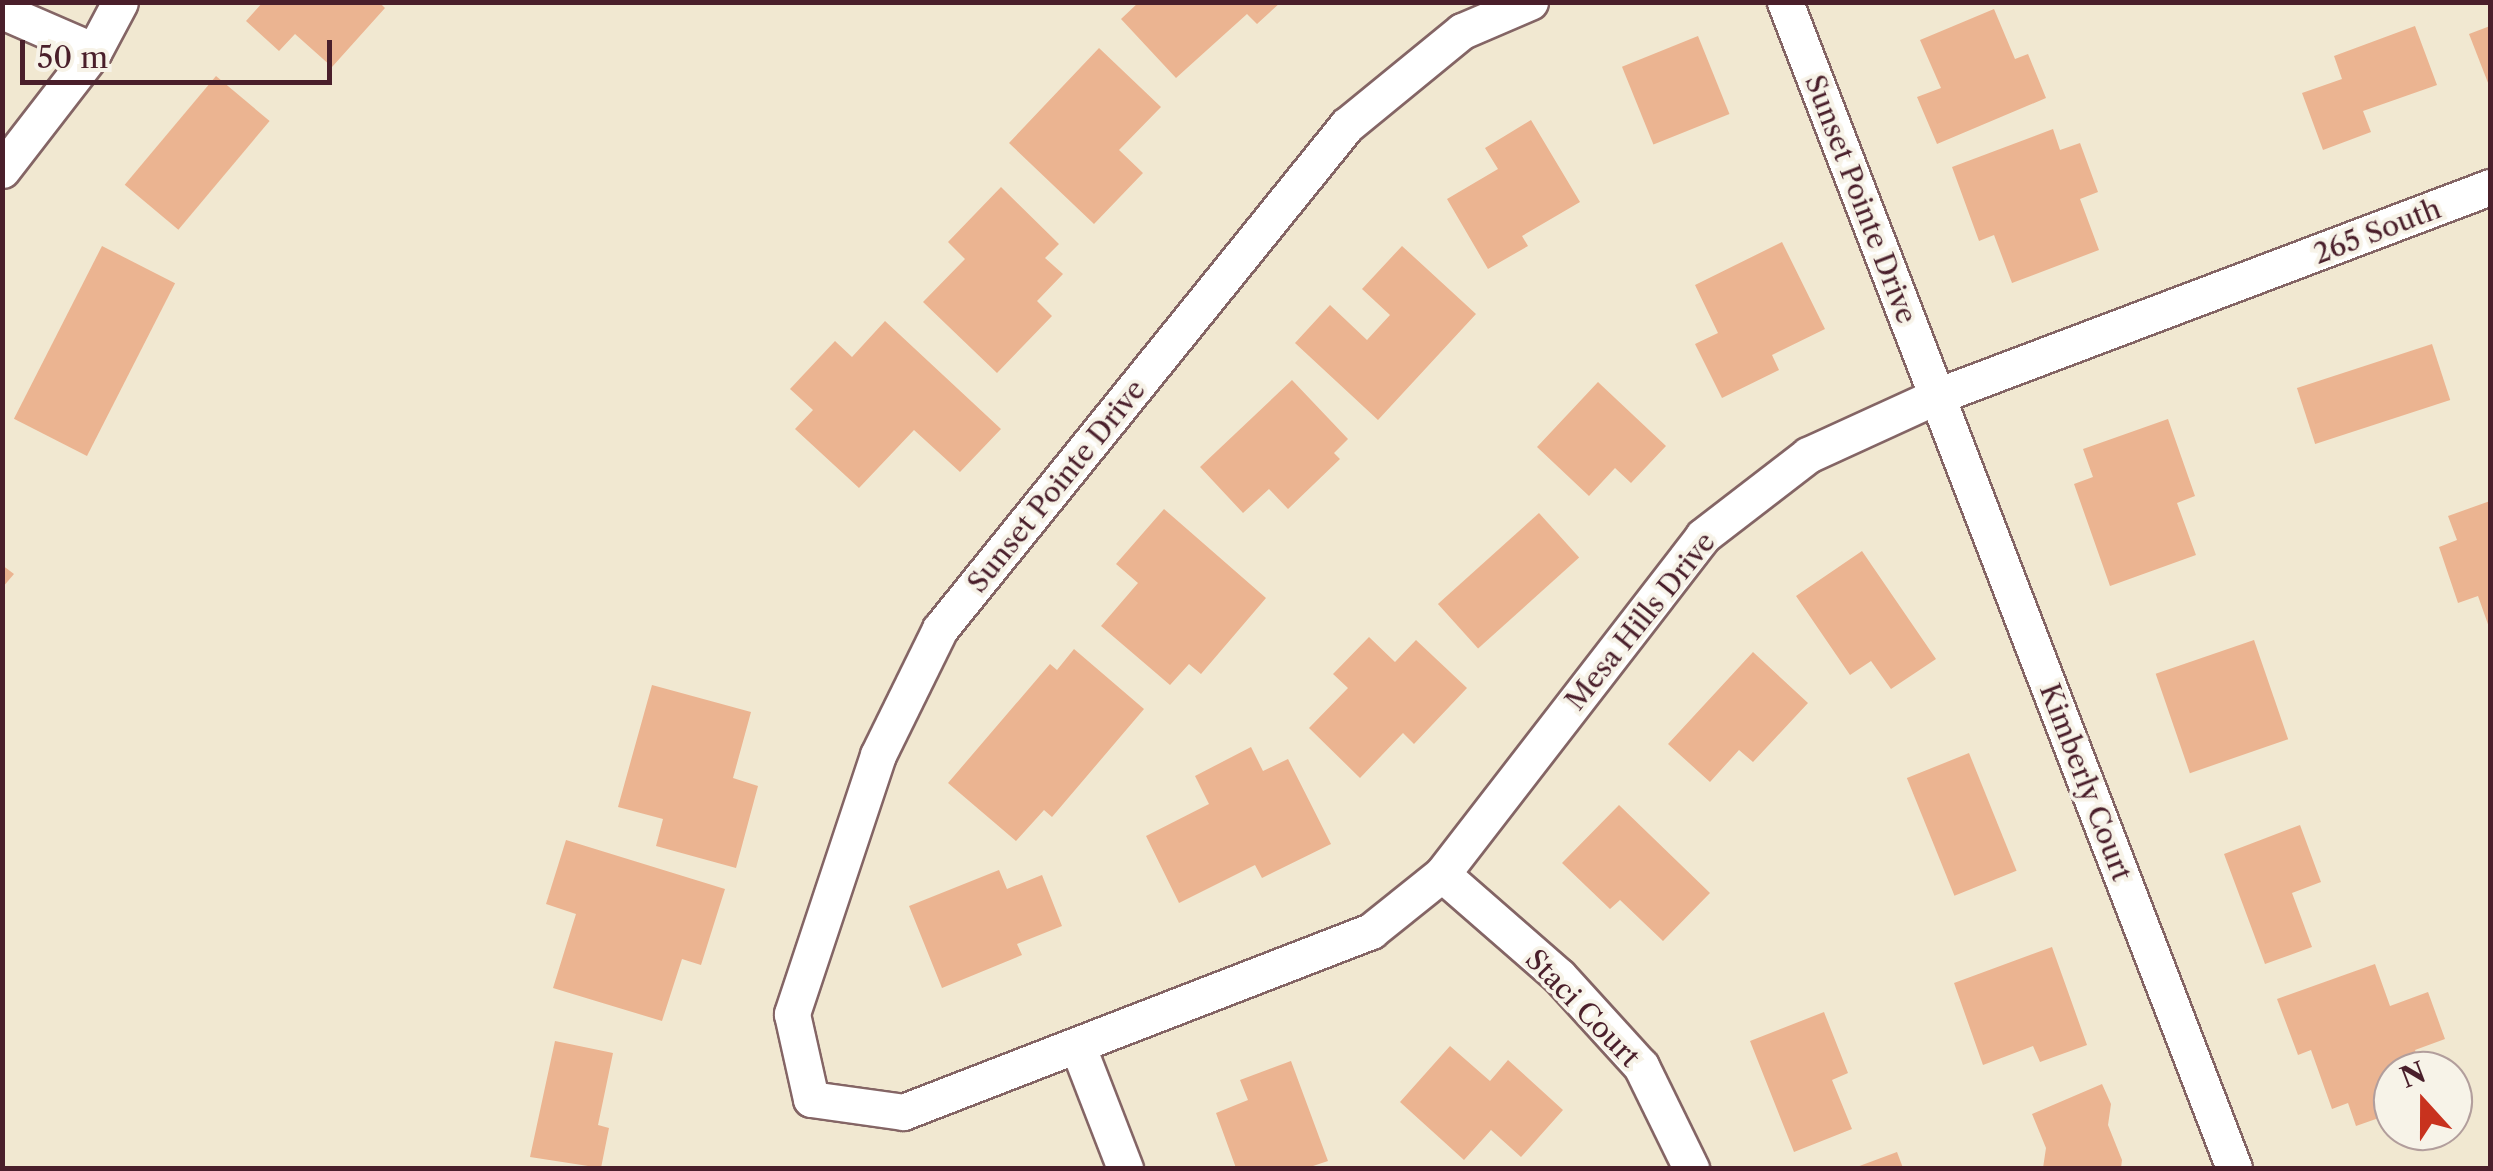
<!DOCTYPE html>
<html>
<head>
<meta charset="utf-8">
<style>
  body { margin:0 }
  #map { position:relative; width:2493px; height:1171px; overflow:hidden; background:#f1e8d1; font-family:"Libre Caslon Text",serif }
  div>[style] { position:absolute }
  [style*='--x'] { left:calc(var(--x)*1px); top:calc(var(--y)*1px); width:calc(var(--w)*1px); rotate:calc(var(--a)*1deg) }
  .building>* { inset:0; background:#ebb491; transform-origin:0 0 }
  .roads { filter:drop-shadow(2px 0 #846565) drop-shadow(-2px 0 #846565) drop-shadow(0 2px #846565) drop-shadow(0 -2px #846565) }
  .street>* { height:35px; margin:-17.5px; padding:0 17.5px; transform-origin:17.5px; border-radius:17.5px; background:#fff }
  span { translate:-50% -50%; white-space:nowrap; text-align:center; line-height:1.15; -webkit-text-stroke:8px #f7f3e8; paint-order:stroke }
  .street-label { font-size:28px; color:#4a1f2b }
  .frame { position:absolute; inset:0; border:5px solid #4a1f2b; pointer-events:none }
  .north { position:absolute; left:2373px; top:1051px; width:100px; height:100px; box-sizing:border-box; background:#f7f3e8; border:2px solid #b29e9c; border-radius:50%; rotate:339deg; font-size:28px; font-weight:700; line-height:40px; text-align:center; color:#4a1f2b }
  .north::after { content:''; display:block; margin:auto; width:35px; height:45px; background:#c8321e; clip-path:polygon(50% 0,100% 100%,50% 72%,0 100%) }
  .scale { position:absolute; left:20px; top:40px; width:312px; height:45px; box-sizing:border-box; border:5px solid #4a1f2b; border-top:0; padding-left:12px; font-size:30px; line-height:35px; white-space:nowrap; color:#4a1f2b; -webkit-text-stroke:8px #f7f3e8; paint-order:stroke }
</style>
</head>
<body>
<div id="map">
  <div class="building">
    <i style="clip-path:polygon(263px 2px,379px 2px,385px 8px,332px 67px,295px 34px,279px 51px,246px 21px)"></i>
    <i style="clip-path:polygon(1139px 2px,1281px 2px,1257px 24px,1247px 14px,1176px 78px,1121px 19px)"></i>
    <i style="clip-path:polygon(1994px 9px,2015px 59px,2028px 54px,2046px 98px,1937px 144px,1917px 97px,1941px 88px,1920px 40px)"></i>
    <i style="clip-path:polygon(2415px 26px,2437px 85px,2363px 111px,2371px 132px,2323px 150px,2302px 93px,2342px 79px,2334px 56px)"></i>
    <i style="clip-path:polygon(2490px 26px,2490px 88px,2469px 34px)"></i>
    <i style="left:1698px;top:36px;width:84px;height:82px;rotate:68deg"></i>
    <i style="clip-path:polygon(1099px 48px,1161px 107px,1119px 150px,1143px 173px,1094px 224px,1009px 143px)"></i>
    <i style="left:216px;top:76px;width:70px;height:142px;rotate:40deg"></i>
    <i style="clip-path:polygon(1531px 120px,1580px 202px,1522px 236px,1528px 246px,1488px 269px,1447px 199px,1498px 169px,1485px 148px)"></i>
    <i style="clip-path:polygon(2053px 129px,2060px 150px,2080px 143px,2098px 192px,2080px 199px,2099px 250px,2012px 283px,1994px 235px,1979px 241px,1952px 167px)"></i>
    <i style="clip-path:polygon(1001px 187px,1059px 244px,1045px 258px,1063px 274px,1037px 301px,1052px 316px,997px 373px,923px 302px,965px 259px,948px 242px)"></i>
    <i style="clip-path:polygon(1782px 242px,1825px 329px,1772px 355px,1779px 370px,1722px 398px,1695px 344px,1718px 333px,1695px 285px)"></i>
    <i style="left:102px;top:246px;width:82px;height:194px;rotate:27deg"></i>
    <i style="clip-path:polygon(1402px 246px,1476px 314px,1378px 420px,1295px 343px,1330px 305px,1367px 340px,1390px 315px,1362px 289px)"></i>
    <i style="clip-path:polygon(885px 321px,1001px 429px,960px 472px,914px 430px,859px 488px,795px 429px,813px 410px,790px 389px,835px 341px,852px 357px)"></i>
    <i style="left:2432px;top:344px;width:59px;height:142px;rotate:72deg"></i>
    <i style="clip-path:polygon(1292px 380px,1348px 439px,1334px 453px,1340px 459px,1288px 509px,1269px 489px,1243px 513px,1200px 467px)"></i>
    <i style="clip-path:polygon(1598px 382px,1666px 446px,1631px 483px,1615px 468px,1589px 496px,1537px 447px)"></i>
    <i style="clip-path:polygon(2168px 419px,2195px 496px,2177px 503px,2196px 555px,2110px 586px,2074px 484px,2093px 477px,2083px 449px)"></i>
    <i style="clip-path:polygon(2490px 501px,2490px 630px,2478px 596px,2458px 603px,2439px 547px,2457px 540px,2448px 516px)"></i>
    <i style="clip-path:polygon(1164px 509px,1266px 598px,1201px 674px,1189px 664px,1170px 685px,1101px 626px,1138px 583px,1116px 564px)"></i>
    <i style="left:1539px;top:513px;width:60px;height:136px;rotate:48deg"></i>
    <i style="clip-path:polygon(1862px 551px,1936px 659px,1891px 689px,1871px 661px,1850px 675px,1796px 596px)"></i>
    <i style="clip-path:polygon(2px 565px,14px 574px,2px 588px)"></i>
    <i style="clip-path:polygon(1369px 637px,1395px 662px,1416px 640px,1467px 688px,1414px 744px,1403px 733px,1360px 778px,1309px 728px,1348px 688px,1333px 674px)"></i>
    <i style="left:2254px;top:640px;width:105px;height:104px;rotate:71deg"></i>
    <i style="clip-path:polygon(1074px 649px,1144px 709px,1052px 817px,1044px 810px,1016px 841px,948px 783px,1050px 664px,1057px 670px)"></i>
    <i style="clip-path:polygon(1753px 652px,1808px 703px,1753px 762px,1739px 750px,1710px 782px,1668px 744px)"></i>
    <i style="clip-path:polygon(652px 685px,751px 712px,733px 778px,758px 786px,736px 868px,656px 846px,663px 819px,618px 807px)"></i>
    <i style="clip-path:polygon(1251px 747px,1263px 771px,1288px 759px,1331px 844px,1262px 878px,1255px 865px,1179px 903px,1146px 836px,1209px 804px,1195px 776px)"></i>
    <i style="left:1969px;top:753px;width:127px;height:67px;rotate:68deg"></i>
    <i style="clip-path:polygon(1619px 805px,1710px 893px,1663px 941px,1620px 900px,1610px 909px,1562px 863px)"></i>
    <i style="clip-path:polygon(2300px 825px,2321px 882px,2292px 893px,2312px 947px,2265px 964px,2224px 854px)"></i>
    <i style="clip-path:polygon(566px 840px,725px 889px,701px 965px,682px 959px,662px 1021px,553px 988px,576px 914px,546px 904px)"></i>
    <i style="clip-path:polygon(999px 870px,1007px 889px,1042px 875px,1062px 926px,1017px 944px,1022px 955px,942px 988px,909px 906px)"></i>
    <i style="clip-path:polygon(2052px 947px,2087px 1045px,2040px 1062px,2033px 1046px,1983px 1065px,1954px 983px)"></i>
    <i style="clip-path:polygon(2375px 964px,2390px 1006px,2428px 992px,2445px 1039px,2415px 1050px,2422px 1071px,2393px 1071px,2393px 1113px,2356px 1126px,2348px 1103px,2332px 1109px,2311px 1050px,2298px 1055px,2277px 999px)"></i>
    <i style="clip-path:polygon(1824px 1012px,1848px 1073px,1832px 1080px,1852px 1129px,1794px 1152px,1750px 1041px)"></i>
    <i style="clip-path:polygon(555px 1041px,613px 1053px,598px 1125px,609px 1128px,601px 1168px,530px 1157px)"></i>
    <i style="clip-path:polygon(1450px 1046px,1490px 1081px,1508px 1060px,1563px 1110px,1521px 1157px,1491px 1130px,1464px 1160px,1400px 1102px)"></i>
    <i style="clip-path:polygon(1291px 1061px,1328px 1161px,1307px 1168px,1236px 1168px,1216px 1113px,1248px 1100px,1240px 1080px)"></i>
    <i style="clip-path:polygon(2102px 1084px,2111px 1104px,2108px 1125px,2122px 1160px,2121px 1168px,2043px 1168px,2046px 1148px,2032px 1114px)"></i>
    <i style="clip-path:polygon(1897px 1152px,1903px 1168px,1854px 1168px)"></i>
  </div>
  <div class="roads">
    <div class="street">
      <i style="--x:1530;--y:2;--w:74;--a:156.9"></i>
      <i style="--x:1462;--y:31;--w:149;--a:140.7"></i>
      <i style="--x:1347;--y:125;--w:648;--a:128.92"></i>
      <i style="--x:940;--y:629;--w:140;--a:116.2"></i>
      <i style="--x:878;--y:755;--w:273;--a:108.4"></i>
      <i style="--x:792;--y:1014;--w:87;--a:77.4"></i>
      <i style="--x:811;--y:1099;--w:93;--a:8"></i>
      <i style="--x:903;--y:1112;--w:502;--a:-21.14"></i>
      <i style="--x:1371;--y:931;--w:91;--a:-38.8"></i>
      <i style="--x:1442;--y:874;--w:427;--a:-52.3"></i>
      <i style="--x:1703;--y:536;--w:133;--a:-37.6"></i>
      <i style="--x:1808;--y:455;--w:142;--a:-24.6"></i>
      <i style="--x:1937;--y:396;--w:591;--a:-20.7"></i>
      <i style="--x:1785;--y:2;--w:1249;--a:68.94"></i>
      <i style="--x:2;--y:11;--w:100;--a:23.5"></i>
      <i style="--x:2;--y:170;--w:150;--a:-52.3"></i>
      <i style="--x:94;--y:51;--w:55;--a:-62"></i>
      <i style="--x:1442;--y:874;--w:155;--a:41.1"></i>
      <i style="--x:1559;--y:976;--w:122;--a:47.7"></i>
      <i style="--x:1641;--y:1066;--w:114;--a:63.9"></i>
      <i style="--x:1078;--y:1047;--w:130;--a:68.8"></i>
    </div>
  </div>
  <div class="street-label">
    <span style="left:1861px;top:199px;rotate:69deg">Sunset Pointe Drive</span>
    <span style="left:2377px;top:231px;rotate:-21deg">265 South</span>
    <span style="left:1056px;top:486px;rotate:-51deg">Sunset Pointe Drive</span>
    <span style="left:1640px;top:621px;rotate:-51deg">Mesa Hills Drive</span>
    <span style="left:2086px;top:782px;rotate:69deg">Kimberly Court</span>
    <span style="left:1583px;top:1008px;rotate:46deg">Staci Court</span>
  </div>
  <div class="frame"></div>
  <div class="north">N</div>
  <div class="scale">50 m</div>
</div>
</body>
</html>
